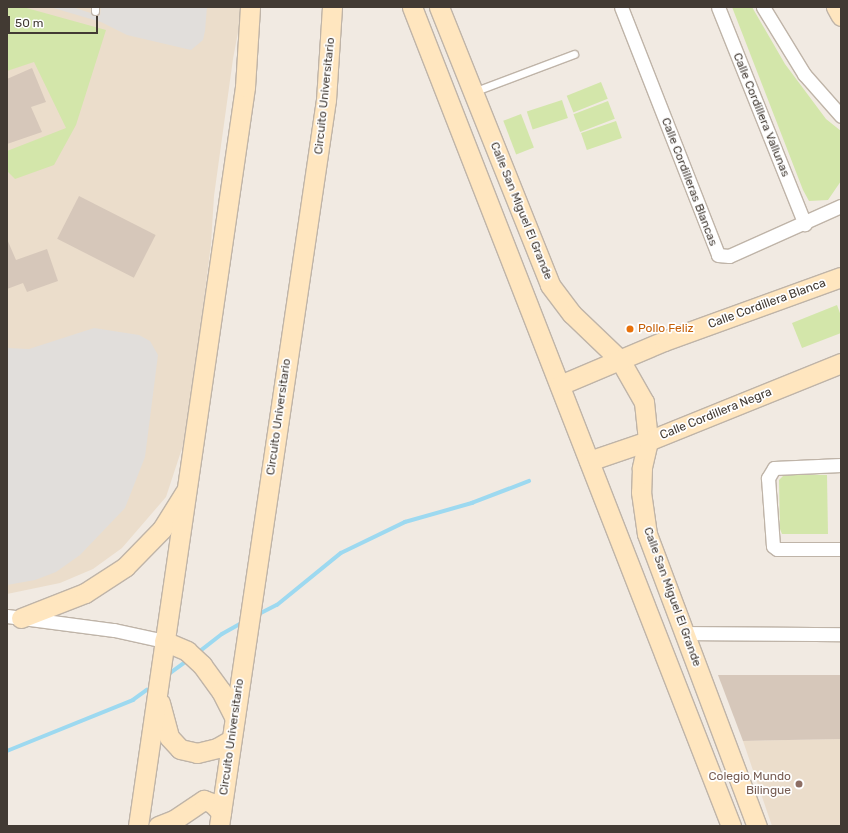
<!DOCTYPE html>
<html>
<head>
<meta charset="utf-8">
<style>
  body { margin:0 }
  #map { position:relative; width:848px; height:833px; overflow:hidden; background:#f1eae2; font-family:Rubik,sans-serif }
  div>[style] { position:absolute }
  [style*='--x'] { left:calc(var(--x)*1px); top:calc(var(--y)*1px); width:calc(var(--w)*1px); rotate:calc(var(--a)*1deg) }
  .education>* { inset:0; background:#ebddcb }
  .green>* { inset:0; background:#d3e6aa; transform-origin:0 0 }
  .parking>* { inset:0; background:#e1dedb }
  .stream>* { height:3.5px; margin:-1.75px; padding:0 1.75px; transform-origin:1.75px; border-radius:1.75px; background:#9dd9f0 }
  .building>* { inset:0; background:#d6c7ba; transform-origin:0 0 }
  .roads { filter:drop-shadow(1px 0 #bfb4a8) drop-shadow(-1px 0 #bfb4a8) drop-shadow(0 1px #bfb4a8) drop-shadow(0 -1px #bfb4a8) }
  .lane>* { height:7px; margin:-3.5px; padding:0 3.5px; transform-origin:3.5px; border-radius:3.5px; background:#fff }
  .street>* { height:13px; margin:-6.5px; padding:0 6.5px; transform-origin:6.5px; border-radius:6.5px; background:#fff }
  .secondary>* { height:19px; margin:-9.5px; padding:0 9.5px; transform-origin:9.5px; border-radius:9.5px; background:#ffe6bf }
  .dots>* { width:11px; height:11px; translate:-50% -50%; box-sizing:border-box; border:2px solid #fff; border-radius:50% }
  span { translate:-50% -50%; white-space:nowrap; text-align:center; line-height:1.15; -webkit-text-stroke:3.5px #fff; paint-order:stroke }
  .street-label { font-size:12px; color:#423a33 }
  .food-label { font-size:12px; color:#c56008 }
  .left { translate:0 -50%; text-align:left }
  .education-label { font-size:12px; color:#785e54 }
  .right { translate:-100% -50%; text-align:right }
  .frame { position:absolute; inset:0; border:8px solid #423a33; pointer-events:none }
  .scale { position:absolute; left:8px; top:16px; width:90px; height:18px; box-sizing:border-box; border:2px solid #423a33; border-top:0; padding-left:5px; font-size:12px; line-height:14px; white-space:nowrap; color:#423a33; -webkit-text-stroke:3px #fff; paint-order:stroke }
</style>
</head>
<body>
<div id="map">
  <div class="education">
    <i style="clip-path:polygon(7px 7px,242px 7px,242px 11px,233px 59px,214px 196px,211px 244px,187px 433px,166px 497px,122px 548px,93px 569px,60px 583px,7px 594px)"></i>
    <i style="clip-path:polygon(841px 739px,841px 826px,772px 826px,743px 741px)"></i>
  </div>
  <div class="green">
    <i style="clip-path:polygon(7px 7px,23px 7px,106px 30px,76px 125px,54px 165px,15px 179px,7px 171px,7px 151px,66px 128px,34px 62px,7px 71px)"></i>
    <i style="clip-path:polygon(732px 7px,752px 7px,785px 64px,826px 119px,841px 131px,841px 181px,828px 200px,809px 201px,803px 190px)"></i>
    <i style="left:601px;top:82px;width:18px;height:37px;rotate:68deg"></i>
    <i style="left:562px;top:100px;width:19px;height:37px;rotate:72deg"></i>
    <i style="left:608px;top:101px;width:19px;height:37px;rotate:69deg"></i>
    <i style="left:521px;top:114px;width:36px;height:19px;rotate:69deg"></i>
    <i style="left:616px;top:121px;width:18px;height:37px;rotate:71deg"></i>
    <i style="clip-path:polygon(837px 305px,841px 316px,841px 333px,802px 348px,792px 323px)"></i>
    <i style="clip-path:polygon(785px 474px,827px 475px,828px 534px,782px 534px,780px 529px,779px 480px)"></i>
  </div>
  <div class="parking">
    <i style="clip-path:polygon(50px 7px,72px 7px,100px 16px,101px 7px,207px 7px,205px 31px,203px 40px,191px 50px,127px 35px,101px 22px)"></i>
    <i style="clip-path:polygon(94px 328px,139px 335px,150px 341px,158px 355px,145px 457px,125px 508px,80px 555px,56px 572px,35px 580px,7px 585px,7px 348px,29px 349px)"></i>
  </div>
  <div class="stream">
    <i style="--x:257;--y:615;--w:22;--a:-27"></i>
    <i style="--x:277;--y:605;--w:82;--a:-39.1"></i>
    <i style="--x:341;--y:553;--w:71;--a:-25.8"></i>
    <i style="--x:405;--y:522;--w:70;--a:-15.8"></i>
    <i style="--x:472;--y:503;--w:61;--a:-21.1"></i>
    <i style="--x:199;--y:652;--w:29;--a:-38"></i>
    <i style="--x:222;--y:634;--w:23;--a:-29"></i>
    <i style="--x:169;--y:674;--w:22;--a:-36"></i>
    <i style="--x:7;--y:751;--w:136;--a:-22"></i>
    <i style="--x:133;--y:700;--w:17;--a:-36"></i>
  </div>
  <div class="building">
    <i style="clip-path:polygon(32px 68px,46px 102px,31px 107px,42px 132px,7px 144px,7px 79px)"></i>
    <i style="left:79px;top:196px;width:86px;height:48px;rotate:27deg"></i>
    <i style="clip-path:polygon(7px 239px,16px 260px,47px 249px,58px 281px,27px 292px,23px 283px,7px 289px)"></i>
    <i style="clip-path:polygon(718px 675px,841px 675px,841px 739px,743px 741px)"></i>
  </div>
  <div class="roads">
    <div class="lane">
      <i style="--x:95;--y:11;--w:4;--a:-90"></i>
      <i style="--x:473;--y:92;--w:108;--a:-20.6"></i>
    </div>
    <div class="street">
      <i style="--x:621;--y:7;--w:266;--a:68.6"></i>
      <i style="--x:718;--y:255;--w:11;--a:5"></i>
      <i style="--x:729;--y:256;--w:123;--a:-24.1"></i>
      <i style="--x:718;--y:7;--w:234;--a:68.2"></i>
      <i style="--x:763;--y:7;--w:79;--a:58.5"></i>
      <i style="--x:804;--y:74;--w:56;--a:48.6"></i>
      <i style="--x:841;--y:465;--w:67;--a:177.4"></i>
      <i style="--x:774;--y:468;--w:12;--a:121"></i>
      <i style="--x:768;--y:478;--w:68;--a:85.8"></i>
      <i style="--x:773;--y:546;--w:5;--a:37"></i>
      <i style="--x:777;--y:549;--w:64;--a:0"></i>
      <i style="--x:7;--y:616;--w:108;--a:7.5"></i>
      <i style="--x:114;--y:630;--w:51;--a:12.4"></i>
      <i style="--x:685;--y:633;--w:156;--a:0.4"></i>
    </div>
    <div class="secondary">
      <i style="--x:412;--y:7;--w:879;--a:68.72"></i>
      <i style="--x:439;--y:7;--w:299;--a:68.2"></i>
      <i style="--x:550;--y:285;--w:36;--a:53"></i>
      <i style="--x:572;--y:314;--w:66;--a:43.8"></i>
      <i style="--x:620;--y:360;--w:48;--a:60.3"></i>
      <i style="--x:644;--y:402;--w:39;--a:84"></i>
      <i style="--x:648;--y:441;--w:28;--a:103"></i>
      <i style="--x:642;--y:468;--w:24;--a:92"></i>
      <i style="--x:641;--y:492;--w:42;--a:81.9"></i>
      <i style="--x:647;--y:534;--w:312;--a:69.4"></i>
      <i style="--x:836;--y:7;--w:10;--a:61"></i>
      <i style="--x:560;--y:385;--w:113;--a:-22.9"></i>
      <i style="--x:664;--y:341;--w:188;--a:-19.9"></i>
      <i style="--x:589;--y:461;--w:62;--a:-18.7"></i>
      <i style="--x:648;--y:441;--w:208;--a:-22"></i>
      <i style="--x:21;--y:618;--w:69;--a:-21.3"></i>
      <i style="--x:85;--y:593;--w:48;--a:-33"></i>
      <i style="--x:125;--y:567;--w:53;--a:-45.8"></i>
      <i style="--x:162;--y:529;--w:44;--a:-58.1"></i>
      <i style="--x:164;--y:641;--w:25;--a:23"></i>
      <i style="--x:187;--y:651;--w:21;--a:43"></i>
      <i style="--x:202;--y:665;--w:32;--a:54"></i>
      <i style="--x:221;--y:691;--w:30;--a:63"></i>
      <i style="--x:160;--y:703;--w:35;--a:75"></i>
      <i style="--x:169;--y:737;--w:16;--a:47"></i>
      <i style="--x:180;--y:749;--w:17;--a:13"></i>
      <i style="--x:197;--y:753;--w:21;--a:-14"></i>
      <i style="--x:217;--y:748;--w:16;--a:-30"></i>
      <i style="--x:138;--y:826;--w:747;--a:-81.76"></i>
      <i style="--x:245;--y:87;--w:80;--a:-86.4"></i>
      <i style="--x:158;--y:826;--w:17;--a:-21"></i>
      <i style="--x:174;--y:820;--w:36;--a:-34"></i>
      <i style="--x:204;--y:800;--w:9;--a:21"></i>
      <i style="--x:212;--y:803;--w:13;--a:45"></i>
      <i style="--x:219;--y:826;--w:734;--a:-81.62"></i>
      <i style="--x:326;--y:100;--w:93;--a:-86.3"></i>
    </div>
  </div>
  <div class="dots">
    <i style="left:630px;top:329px;background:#e8710a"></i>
    <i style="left:799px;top:784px;background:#8d6e63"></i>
  </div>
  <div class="street-label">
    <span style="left:325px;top:96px;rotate:-84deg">Circuito Universitario</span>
    <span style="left:761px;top:115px;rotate:68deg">Calle Cordillera Vallunas</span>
    <span style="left:689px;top:182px;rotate:69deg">Calle Cordilleras Blancas</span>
    <span style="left:521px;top:211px;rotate:68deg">Calle San Miguel El Grande</span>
    <span style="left:767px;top:304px;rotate:-20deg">Calle Cordillera Blanca</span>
    <span style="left:716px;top:414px;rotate:-22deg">Calle Cordillera Negra</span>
    <span style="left:279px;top:417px;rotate:-82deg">Circuito Universitario</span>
    <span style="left:672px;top:597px;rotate:70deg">Calle San Miguel El Grande</span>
    <span style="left:232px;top:737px;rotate:-82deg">Circuito Universitario</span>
  </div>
  <div class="food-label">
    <span class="left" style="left:638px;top:329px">Pollo Feliz</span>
  </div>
  <div class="education-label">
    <span class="right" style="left:791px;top:784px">Colegio Mundo<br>Bilingue</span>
  </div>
  <div class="frame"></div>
  <div class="scale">50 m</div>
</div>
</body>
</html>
